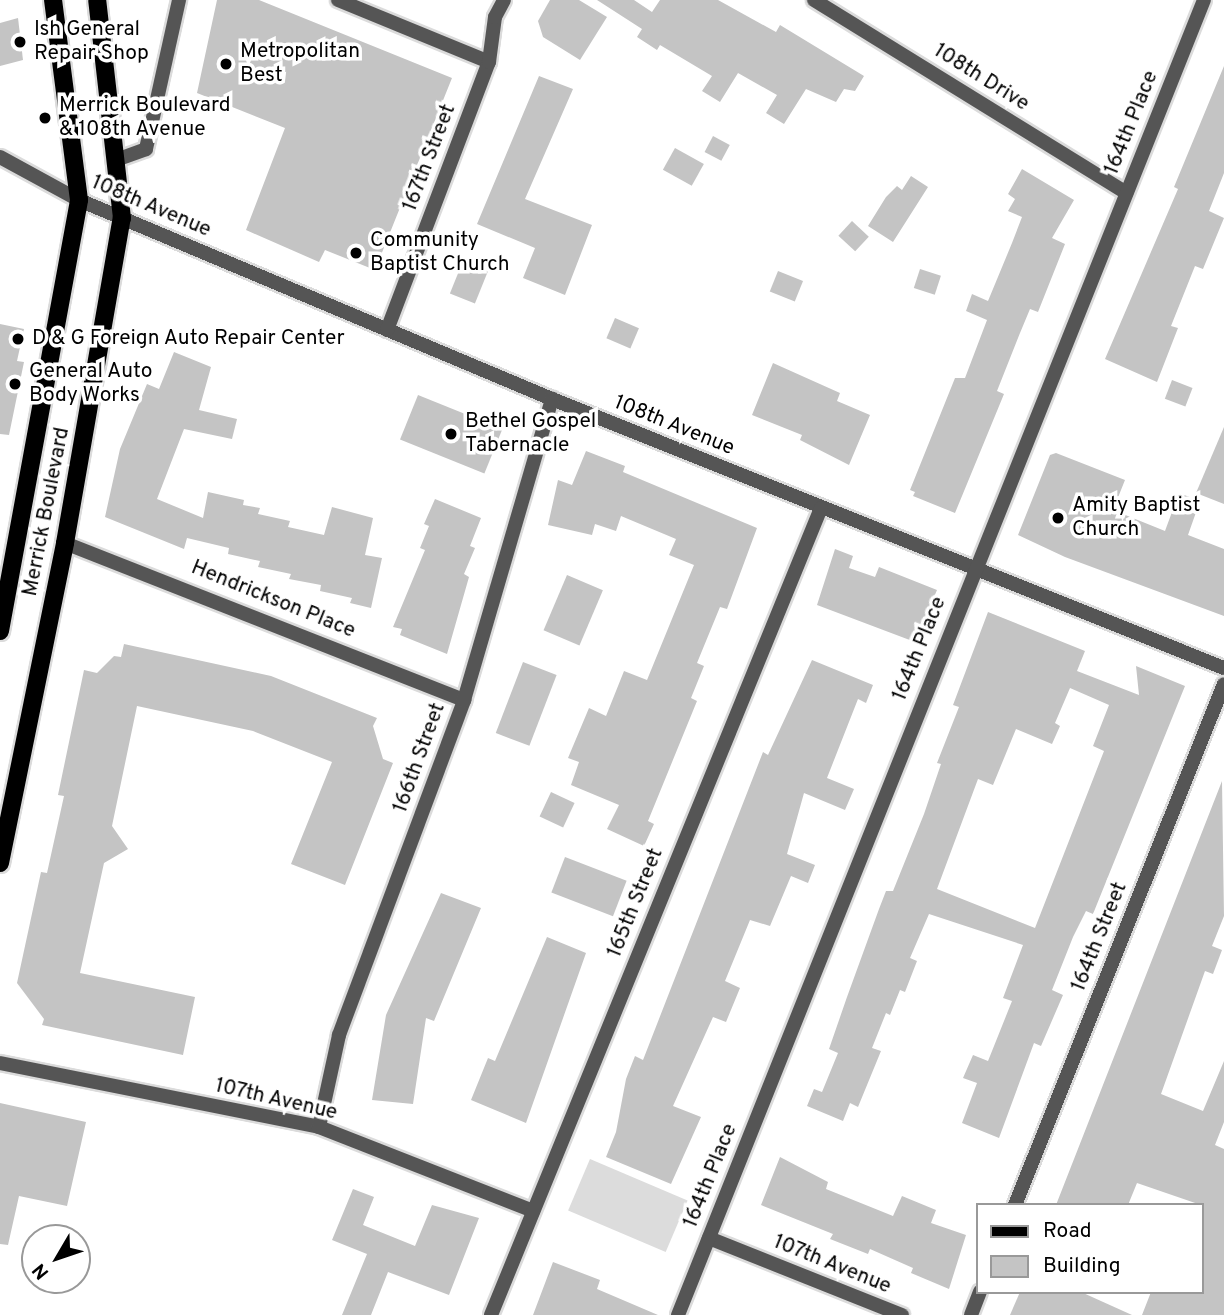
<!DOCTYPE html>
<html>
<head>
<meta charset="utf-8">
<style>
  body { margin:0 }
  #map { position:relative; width:1224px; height:1315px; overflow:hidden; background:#fff; font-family:Overpass,sans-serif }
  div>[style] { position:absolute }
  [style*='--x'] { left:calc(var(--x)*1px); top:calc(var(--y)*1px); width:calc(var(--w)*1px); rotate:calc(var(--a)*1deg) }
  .green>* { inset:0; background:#dcdcdc; transform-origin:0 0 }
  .building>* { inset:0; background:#c4c4c4; transform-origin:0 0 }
  .roads { filter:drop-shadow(2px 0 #dbdbdb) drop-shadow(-2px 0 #dbdbdb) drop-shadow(0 2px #dbdbdb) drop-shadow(0 -2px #dbdbdb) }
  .minor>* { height:14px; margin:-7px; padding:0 7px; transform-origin:7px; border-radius:7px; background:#555 }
  .primary>* { height:18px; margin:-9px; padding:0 9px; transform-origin:9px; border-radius:9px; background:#000 }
  .dots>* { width:19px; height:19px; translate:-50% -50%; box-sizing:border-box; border:4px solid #fff; border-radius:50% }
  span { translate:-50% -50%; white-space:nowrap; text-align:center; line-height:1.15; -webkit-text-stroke:7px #fff; paint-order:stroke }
  .poi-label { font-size:21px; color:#000 }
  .left { translate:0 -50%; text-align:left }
  .street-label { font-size:21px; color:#000 }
  .legend { position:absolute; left:976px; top:1203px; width:228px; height:91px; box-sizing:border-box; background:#fff; border:2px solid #999; margin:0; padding:9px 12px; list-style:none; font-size:21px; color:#000 }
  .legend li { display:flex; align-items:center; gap:14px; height:35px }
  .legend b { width:35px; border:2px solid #999 }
  .north { position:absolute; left:21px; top:1224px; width:70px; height:70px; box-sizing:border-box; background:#fff; border:2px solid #999; border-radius:50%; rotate:231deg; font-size:19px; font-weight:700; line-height:28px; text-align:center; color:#000 }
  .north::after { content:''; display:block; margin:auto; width:24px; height:32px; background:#000; clip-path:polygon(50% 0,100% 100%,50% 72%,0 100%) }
</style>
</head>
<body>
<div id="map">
  <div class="green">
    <i style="left:590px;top:1159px;width:106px;height:56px;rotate:23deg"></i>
  </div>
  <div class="building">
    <i style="clip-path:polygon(217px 0,259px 0,452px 78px,375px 270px,325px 250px,319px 262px,246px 230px,285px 128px,197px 93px)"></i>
    <i style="clip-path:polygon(550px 0,579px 0,607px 17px,580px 60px,543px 37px,538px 21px)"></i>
    <i style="clip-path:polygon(597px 0,634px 0,652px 12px,660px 0,718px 0,776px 32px,780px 25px,864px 76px,855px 91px,844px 89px,836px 102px,806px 89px,784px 124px,766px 113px,777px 95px,738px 73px,720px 102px,702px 91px,712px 76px,660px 45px,657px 50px,637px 37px,642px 29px)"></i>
    <i style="clip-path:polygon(18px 18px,23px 60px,0 66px,0 23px)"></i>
    <i style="clip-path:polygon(1224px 66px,1224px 173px,1209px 211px,1224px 218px,1203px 269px,1195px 266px,1171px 326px,1178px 328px,1157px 382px,1105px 359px,1178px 189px,1174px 187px)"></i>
    <i style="clip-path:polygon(539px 76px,573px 89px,525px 199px,592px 225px,565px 295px,523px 278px,535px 248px,477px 224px)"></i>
    <i style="left:713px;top:136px;width:19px;height:18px;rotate:28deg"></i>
    <i style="left:675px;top:148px;width:33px;height:25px;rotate:29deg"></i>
    <i style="clip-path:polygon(1022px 169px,1074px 200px,1052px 238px,1065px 244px,1038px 312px,1030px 309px,1020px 333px,997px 391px,1004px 394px,955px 513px,913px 496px,915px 492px,910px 490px,955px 378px,965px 378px,987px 320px,966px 311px,972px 294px,988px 301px,1012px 243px,1022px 217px,1008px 211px,1015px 199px,1008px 194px)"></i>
    <i style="clip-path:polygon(911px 176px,928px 187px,893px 242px,868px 226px,886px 197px,897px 186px,902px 190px)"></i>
    <i style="left:852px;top:221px;width:23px;height:20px;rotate:43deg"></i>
    <i style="left:463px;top:261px;width:27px;height:35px;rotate:22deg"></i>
    <i style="left:920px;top:269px;width:22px;height:20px;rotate:18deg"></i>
    <i style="left:778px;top:271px;width:27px;height:22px;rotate:22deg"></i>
    <i style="left:615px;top:318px;width:26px;height:22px;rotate:23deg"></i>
    <i style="clip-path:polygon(0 324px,24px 329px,17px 361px,24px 362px,9px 435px,0 434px)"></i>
    <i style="clip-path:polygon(174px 352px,211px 367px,199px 410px,237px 419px,232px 439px,184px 429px,157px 499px,203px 518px,208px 492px,244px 500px,243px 505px,260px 508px,258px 514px,290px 521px,288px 527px,324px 535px,332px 507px,373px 518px,365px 555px,382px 558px,371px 608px,350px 603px,352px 598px,320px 591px,321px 585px,289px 579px,291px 574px,258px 567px,260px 561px,228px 554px,229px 548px,187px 538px,184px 549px,105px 517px,120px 449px,147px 384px,159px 389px)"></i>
    <i style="clip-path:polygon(773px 363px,840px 393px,837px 401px,870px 415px,849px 465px,800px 440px,802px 435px,752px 415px)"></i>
    <i style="left:1172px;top:380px;width:22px;height:20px;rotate:21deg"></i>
    <i style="left:418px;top:395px;width:91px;height:48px;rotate:22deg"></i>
    <i style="clip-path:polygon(1224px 427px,1224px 504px,1196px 493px)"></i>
    <i style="clip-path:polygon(586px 451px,625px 466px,623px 472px,757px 528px,727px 609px,720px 607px,697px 663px,704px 666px,691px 698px,697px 701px,648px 821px,654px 824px,644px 846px,607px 829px,619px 805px,571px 785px,579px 762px,568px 758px,589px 708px,606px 716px,624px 671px,647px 680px,694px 565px,669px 555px,676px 539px,621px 516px,616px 531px,595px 524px,592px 535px,548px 525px,558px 480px,572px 485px)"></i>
    <i style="clip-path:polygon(1056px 453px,1125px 480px,1113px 510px,1165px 531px,1179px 493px,1200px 501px,1188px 535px,1224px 549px,1224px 616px,1065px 557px,1018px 535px,1050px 455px)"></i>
    <i style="clip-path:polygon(435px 499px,481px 518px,470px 546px,475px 548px,464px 574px,469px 577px,447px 654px,400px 635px,402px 629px,393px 627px,425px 550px,420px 548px,429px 526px,424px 524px)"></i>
    <i style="clip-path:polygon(835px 549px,853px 556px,849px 568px,875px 577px,879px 567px,937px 590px,915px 642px,817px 605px)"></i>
    <i style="left:567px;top:575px;width:39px;height:60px;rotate:23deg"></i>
    <i style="clip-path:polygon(evenodd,988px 612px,1085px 651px,1077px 671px,1139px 695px,1136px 666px,1185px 686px,1093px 914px,1086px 911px,1073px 937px,1052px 990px,1063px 995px,1041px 1046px,1034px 1043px,999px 1138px,962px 1123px,977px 1083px,963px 1078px,973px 1055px,988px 1061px,1012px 1001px,1003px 998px,1023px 945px,929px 914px,910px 958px,917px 961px,905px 992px,900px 990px,890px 1015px,886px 1013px,872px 1048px,881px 1051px,858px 1107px,850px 1103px,843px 1121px,807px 1106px,814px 1089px,822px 1092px,838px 1053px,829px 1049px,847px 997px,879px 909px,886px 891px,893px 891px,924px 814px,941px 764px,937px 763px,959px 707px,953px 705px,988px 612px,1070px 688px,1109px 705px,1093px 746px,1104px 751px,1035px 928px,937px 889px,978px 779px,993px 785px,1016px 729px,1052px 744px,1060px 726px,1055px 723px,1070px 688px)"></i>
    <i style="clip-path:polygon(124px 644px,271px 676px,377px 718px,373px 726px,383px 759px,393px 763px,345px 885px,291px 864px,332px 762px,253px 731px,137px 706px,112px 826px,128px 849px,104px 863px,80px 973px,195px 997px,183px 1055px,42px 1025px,44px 1019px,17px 983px,41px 872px,47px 873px,64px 796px,58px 795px,84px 670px,97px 673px,114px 656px,121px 657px)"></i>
    <i style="clip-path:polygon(812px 660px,873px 685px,866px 703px,858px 699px,827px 778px,854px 789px,845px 810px,804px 793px,787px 854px,815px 865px,808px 883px,791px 876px,770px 926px,750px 920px,725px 981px,740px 988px,726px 1022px,713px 1017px,673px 1106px,701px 1117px,671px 1184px,606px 1157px,616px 1132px,626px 1079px,635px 1056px,643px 1060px,763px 752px,768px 755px)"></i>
    <i style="left:523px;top:662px;width:36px;height:76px;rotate:21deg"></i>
    <i style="clip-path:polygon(1222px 781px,1224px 916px,1212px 946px,1222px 950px,1213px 974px,1205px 971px,1161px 1094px,1203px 1111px,1224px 1061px,1224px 1122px,1215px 1145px,1224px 1149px,1224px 1315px,1142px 1315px,1151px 1292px,1201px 1292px,1201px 1205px,1137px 1183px,1128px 1205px,1056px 1205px)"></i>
    <i style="left:551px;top:792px;width:26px;height:27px;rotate:25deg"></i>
    <i style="left:565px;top:857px;width:66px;height:38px;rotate:21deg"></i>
    <i style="clip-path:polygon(441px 893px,481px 908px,434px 1021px,426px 1018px,413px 1104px,372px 1100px,386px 1015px)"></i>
    <i style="clip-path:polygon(547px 937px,586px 953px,526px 1123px,471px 1100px,488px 1058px,495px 1061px)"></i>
    <i style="clip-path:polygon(0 1103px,86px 1122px,67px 1206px,19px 1196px,8px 1245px,0 1244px)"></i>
    <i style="clip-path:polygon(780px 1157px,828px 1182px,826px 1189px,893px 1216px,902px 1196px,936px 1210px,931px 1223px,966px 1235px,949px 1289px,911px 1273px,913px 1268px,870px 1249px,868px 1254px,830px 1239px,833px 1234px,761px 1205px)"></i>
    <i style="clip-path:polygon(353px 1189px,374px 1197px,363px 1225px,415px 1246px,432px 1205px,479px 1218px,449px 1295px,388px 1272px,371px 1315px,342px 1315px,367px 1254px,332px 1240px)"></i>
    <i style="clip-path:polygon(553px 1262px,600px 1280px,597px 1289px,658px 1315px,533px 1315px)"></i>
    <i style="clip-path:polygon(1020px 1292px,1081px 1292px,1132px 1315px,1010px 1315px)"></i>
  </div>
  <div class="roads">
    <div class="minor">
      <i style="--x:338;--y:0;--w:163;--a:22.3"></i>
      <i style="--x:814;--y:0;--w:367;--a:31.7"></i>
      <i style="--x:0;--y:157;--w:90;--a:28.6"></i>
      <i style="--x:79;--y:200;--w:513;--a:22.82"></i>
      <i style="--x:552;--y:399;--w:724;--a:21.82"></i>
      <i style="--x:116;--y:160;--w:32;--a:-20"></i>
      <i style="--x:146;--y:149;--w:153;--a:-77.5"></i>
      <i style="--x:387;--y:330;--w:287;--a:-69.2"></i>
      <i style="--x:489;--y:62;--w:45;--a:-82.4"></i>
      <i style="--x:495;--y:17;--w:19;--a:-62"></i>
      <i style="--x:65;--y:543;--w:429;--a:21.5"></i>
      <i style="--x:0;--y:1063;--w:325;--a:11.3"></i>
      <i style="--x:319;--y:1127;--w:230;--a:21.4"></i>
      <i style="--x:319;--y:1127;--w:94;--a:-77.7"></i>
      <i style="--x:339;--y:1035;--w:358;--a:-69.5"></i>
      <i style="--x:464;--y:700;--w:314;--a:-73.7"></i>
      <i style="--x:1015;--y:1205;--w:561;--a:-68.14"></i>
      <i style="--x:709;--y:1238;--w:208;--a:21.8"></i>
      <i style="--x:491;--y:1315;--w:872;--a:-67.76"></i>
      <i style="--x:678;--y:1315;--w:1416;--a:-68.2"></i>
      <i style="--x:971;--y:1315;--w:25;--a:-69"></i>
    </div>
    <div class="primary">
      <i style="--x:0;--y:631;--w:438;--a:-79.6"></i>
      <i style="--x:79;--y:200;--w:202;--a:-97.4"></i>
      <i style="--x:0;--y:863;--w:327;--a:-78.5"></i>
      <i style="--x:65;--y:543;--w:330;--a:-80.1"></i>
      <i style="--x:122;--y:218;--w:219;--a:-96.5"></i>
    </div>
  </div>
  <div class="dots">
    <i style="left:20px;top:42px;background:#000"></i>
    <i style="left:226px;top:64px;background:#000"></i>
    <i style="left:45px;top:118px;background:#000"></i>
    <i style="left:356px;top:253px;background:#000"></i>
    <i style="left:18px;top:339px;background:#000"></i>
    <i style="left:15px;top:384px;background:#000"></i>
    <i style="left:451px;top:434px;background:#000"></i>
    <i style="left:1058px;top:518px;background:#000"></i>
  </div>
  <div class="poi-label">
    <span class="left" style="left:34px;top:42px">Ish General<br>Repair Shop</span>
    <span class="left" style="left:240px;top:64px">Metropolitan<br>Best</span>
    <span class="left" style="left:59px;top:118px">Merrick Boulevard<br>&amp; 108th Avenue</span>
    <span class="left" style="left:370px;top:253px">Community<br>Baptist Church</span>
    <span class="left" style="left:32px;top:339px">D &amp; G Foreign Auto Repair Center</span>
    <span class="left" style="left:29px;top:384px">General Auto<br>Body Works</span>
    <span class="left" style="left:465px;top:434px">Bethel Gospel<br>Tabernacle</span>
    <span class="left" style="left:1072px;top:518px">Amity Baptist<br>Church</span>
  </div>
  <div class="street-label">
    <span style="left:981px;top:78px;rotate:32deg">108th Drive</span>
    <span style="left:1132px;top:123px;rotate:-68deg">164th Place</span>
    <span style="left:430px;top:158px;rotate:-69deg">167th Street</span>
    <span style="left:151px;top:207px;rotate:23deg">108th Avenue</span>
    <span style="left:674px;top:426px;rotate:22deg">108th Avenue</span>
    <span style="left:47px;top:512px;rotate:-79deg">Merrick Boulevard</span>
    <span style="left:273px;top:600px;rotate:22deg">Hendrickson Place</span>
    <span style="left:920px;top:649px;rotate:-68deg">164th Place</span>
    <span style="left:420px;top:758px;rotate:-70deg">166th Street</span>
    <span style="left:636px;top:903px;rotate:-68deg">165th Street</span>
    <span style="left:1100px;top:937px;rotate:-68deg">164th Street</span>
    <span style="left:276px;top:1100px;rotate:13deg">107th Avenue</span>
    <span style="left:711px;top:1176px;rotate:-68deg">164th Place</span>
    <span style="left:832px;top:1265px;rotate:22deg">107th Avenue</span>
  </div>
  <ul class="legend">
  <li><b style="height:9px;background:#000"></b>Road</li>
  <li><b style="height:19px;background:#c4c4c4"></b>Building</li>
  </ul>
  <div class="north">N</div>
</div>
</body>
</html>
